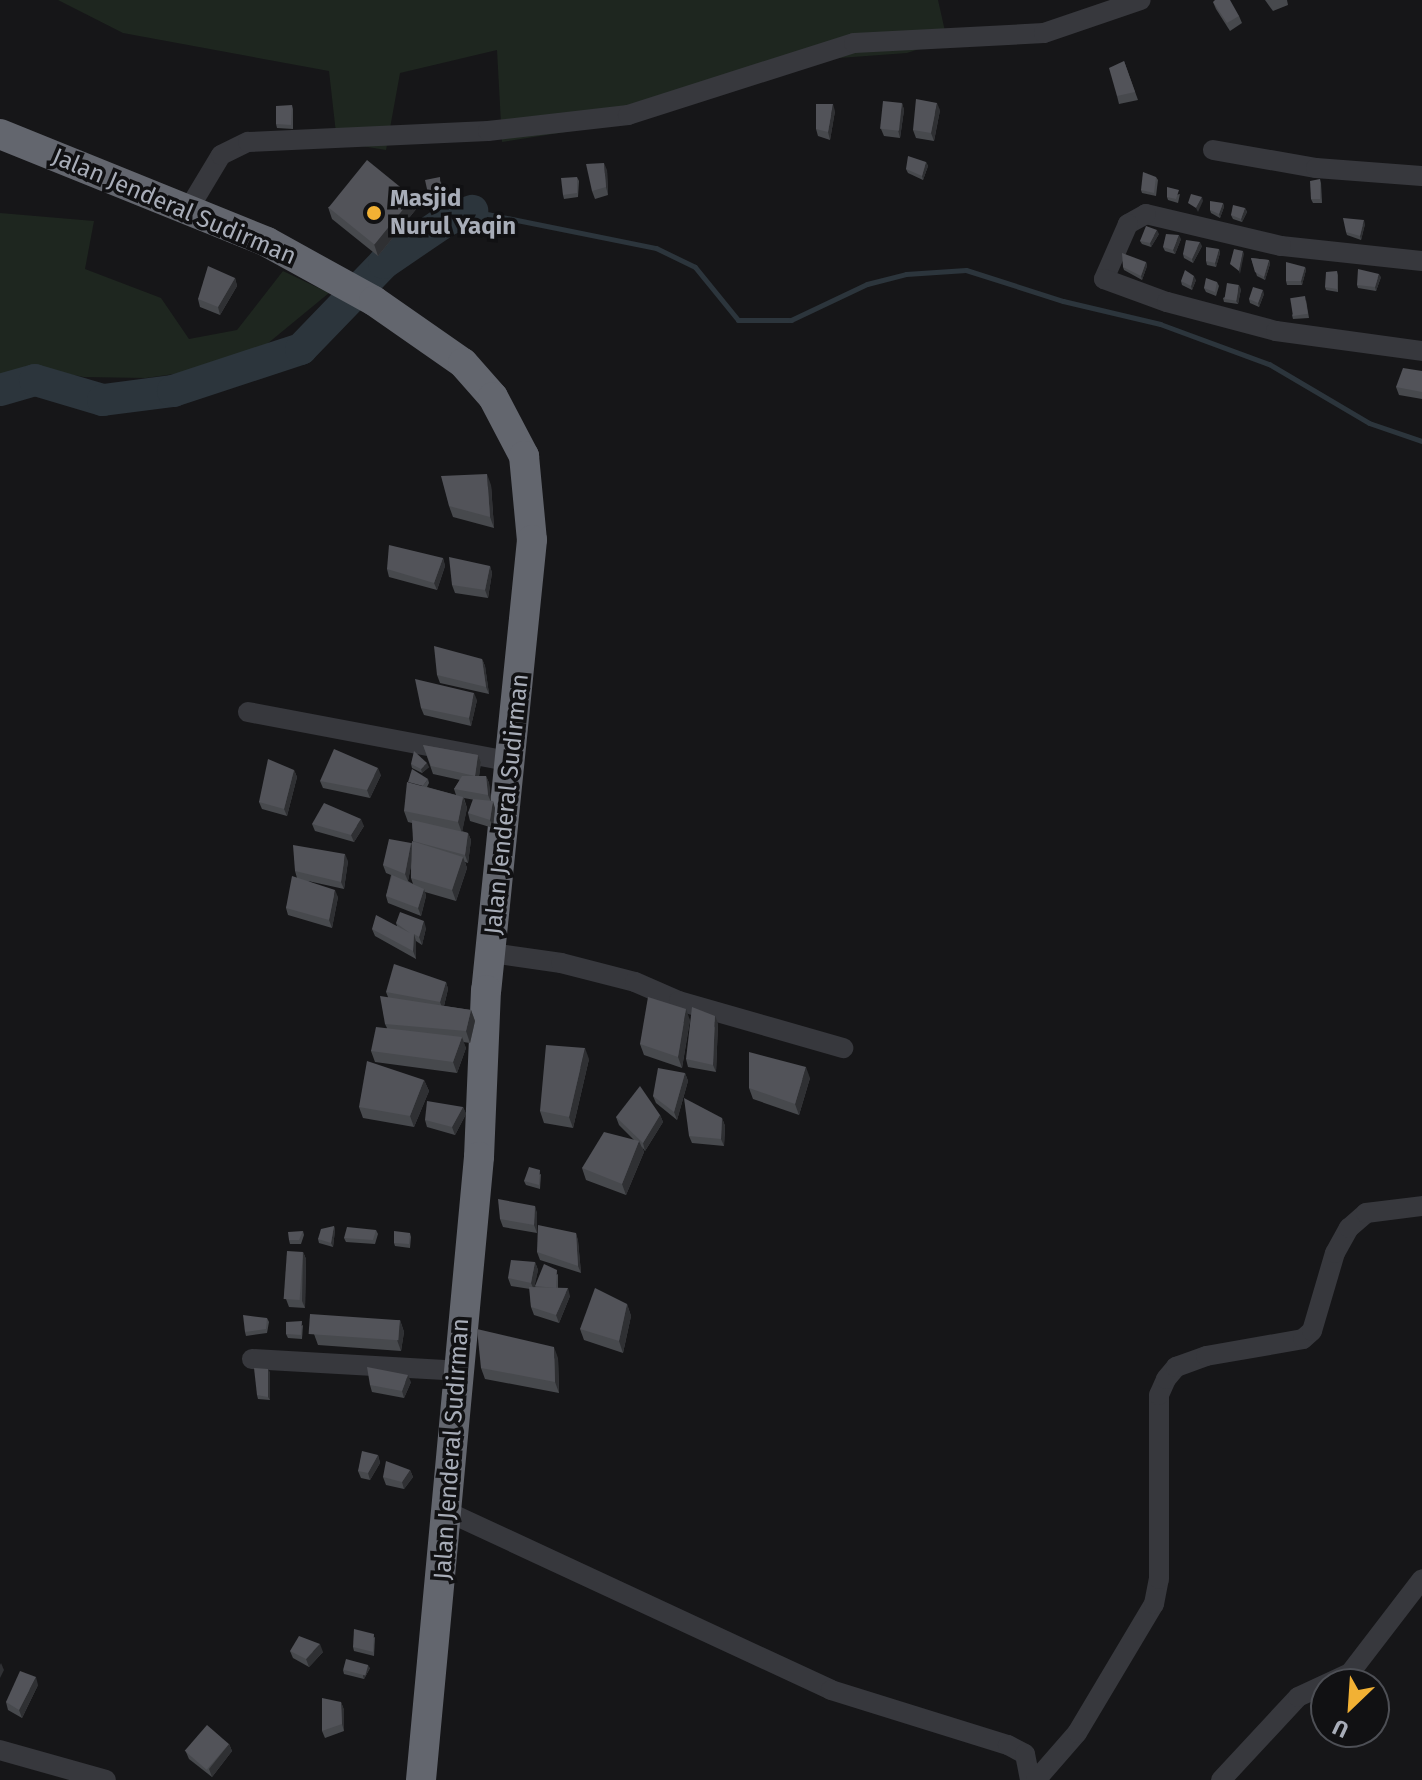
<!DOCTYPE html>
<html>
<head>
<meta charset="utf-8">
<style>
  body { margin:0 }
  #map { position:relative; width:1422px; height:1780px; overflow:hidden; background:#161618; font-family:"Fira Sans",sans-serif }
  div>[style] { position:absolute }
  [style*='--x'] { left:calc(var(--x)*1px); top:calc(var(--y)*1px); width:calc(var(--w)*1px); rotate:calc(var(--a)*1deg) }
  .green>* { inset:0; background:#1e261f }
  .stream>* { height:5px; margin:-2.5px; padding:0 2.5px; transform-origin:2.5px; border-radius:2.5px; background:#2c353c }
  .river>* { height:32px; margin:-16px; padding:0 16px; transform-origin:16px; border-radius:16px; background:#2c353c }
  .minor>* { height:20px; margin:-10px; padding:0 10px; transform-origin:10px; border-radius:10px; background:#37383d }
  .highway>* { height:30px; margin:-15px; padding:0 15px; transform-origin:15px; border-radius:15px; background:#63666e }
  .wall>* { inset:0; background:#47494d }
  .shaded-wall>* { inset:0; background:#2f3033 }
  .building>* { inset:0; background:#525359; transform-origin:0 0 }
  .dots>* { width:22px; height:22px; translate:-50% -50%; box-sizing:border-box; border:4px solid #111113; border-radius:50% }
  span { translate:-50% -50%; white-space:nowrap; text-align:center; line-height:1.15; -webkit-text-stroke:7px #111113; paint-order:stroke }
  .poi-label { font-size:24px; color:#a8adb8; font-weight:700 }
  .left { translate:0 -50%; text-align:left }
  .street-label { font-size:24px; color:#a8adb8 }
  .north { position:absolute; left:1310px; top:1668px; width:80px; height:80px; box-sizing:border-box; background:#111113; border:2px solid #4d4f55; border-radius:50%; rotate:205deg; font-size:22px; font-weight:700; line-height:32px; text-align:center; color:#a8adb8 }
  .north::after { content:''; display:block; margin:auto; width:28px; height:36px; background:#f2b134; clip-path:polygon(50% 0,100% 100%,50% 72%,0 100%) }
</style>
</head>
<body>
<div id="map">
  <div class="green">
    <i style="clip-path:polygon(58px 0,938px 0,947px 40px,907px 53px,771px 63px,572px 131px,502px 142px,497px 50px,400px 73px,386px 150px,337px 142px,329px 71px,123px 33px)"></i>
    <i style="clip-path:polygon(0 213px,94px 221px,85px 269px,161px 298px,189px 339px,237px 330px,283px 271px,329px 293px,267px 344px,202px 370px,146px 378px,84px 377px,41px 369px,0 377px)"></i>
  </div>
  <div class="stream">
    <i style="--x:472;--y:211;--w:188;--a:11.4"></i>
    <i style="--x:656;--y:248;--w:43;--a:26"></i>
    <i style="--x:695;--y:267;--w:68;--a:50.9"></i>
    <i style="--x:738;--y:320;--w:53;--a:0"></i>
    <i style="--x:791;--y:320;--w:84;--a:-25.3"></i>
    <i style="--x:867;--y:284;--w:40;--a:-14.4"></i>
    <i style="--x:906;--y:274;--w:60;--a:-3.8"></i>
    <i style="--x:966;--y:270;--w:102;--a:17.7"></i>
    <i style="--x:1063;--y:301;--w:100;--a:13.3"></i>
    <i style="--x:1160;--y:324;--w:116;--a:20.2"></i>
    <i style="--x:1269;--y:364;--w:116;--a:30.5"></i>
    <i style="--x:1369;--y:423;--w:56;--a:18.8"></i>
  </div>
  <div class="river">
    <i style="--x:0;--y:390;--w:36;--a:-16"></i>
    <i style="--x:35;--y:380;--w:71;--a:16.4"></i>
    <i style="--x:103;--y:400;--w:71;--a:-7.3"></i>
    <i style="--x:173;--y:391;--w:135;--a:-18.2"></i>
    <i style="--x:301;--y:349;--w:120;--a:-46"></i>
    <i style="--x:384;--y:263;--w:76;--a:-34.3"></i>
    <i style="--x:447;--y:220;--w:27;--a:-20"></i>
  </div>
  <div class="minor">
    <i style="--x:1213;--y:150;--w:105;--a:9.9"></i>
    <i style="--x:1316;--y:168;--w:106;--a:4.3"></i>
    <i style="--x:188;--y:210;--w:64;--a:-59"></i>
    <i style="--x:221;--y:155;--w:30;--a:-26"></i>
    <i style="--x:248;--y:142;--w:240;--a:-2.6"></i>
    <i style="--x:488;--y:131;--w:141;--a:-6.5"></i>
    <i style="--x:628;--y:115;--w:237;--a:-17.7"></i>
    <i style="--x:854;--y:43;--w:190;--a:-3"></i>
    <i style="--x:1044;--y:33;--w:102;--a:-18.8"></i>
    <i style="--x:1422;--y:261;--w:142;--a:-173.9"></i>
    <i style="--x:1281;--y:246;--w:139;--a:-166.7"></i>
    <i style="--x:1146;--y:214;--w:21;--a:151"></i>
    <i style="--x:1128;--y:224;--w:60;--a:113.6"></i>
    <i style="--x:1104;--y:279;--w:67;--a:20.1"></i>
    <i style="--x:1167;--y:302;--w:113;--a:14.9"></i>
    <i style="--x:1276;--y:331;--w:147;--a:7.8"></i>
    <i style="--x:248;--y:712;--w:269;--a:10.7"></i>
    <i style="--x:492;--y:953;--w:70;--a:8.2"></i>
    <i style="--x:561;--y:963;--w:76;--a:14.4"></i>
    <i style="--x:635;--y:982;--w:48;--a:23.4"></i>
    <i style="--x:679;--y:1001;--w:171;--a:16"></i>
    <i style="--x:252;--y:1359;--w:206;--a:3.3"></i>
    <i style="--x:448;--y:1512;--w:422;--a:24.9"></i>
    <i style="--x:831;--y:1690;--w:185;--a:17.3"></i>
    <i style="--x:1008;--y:1745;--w:19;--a:28"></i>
    <i style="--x:1025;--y:1754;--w:26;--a:79"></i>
    <i style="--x:0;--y:1750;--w:110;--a:15.8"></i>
    <i style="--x:1036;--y:1780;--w:62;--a:-48.9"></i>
    <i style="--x:1077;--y:1733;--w:150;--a:-59.2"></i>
    <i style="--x:1154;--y:1604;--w:25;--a:-79"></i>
    <i style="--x:1159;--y:1579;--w:184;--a:-90"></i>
    <i style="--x:1159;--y:1395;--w:17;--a:-66"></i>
    <i style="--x:1166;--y:1379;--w:16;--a:-50"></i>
    <i style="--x:1176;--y:1367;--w:32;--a:-20"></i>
    <i style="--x:1206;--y:1356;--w:98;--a:-9.9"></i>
    <i style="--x:1303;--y:1339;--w:12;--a:-42"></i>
    <i style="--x:1312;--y:1331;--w:81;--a:-73.6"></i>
    <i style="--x:1335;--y:1253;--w:29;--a:-61"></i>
    <i style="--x:1349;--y:1228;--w:23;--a:-41"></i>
    <i style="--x:1366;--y:1213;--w:56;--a:-7.1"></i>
    <i style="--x:1221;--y:1780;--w:113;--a:-47.1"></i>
    <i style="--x:1298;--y:1697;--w:57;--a:-24.8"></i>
    <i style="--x:1350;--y:1673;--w:118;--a:-52.5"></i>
  </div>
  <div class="highway">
    <i style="--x:0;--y:134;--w:288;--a:22"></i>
    <i style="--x:267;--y:242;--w:122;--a:28.9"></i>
    <i style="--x:374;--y:301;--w:108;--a:34.9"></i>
    <i style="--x:463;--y:363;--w:45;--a:48.6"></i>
    <i style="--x:493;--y:397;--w:67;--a:62.3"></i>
    <i style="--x:524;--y:456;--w:84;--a:84.6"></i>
    <i style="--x:532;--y:540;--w:452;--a:95.8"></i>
    <i style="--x:486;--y:990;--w:167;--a:92.4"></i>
    <i style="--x:479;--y:1157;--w:626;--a:95.32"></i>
  </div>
  <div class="wall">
    <i style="clip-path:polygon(1265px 0,1287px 0,1288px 5px,1273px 11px)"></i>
    <i style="clip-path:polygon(1213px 2px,1239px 16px,1242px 23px,1230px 31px,1216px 9px)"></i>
    <i style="clip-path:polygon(1124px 61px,1138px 100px,1119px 104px,1117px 96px)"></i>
    <i style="clip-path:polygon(902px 103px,904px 110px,900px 138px,884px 136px,881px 129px)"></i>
    <i style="clip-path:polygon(292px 105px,293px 109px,293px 129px,277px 128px,276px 124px)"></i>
    <i style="clip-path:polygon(940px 110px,934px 141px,916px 138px,913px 130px)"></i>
    <i style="clip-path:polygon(835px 111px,830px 140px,818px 136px,816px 129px)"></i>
    <i style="clip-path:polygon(926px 162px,928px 166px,923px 180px,908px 173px,906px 169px)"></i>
    <i style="clip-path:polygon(607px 170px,608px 195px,595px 199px,592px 191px)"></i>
    <i style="clip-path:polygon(577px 177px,579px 181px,578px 197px,564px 199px,563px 195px)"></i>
    <i style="clip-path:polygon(1156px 177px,1158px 180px,1156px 196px,1142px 193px,1141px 190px)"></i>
    <i style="clip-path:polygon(1320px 179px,1321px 183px,1322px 203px,1313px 203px,1311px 199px)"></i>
    <i style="clip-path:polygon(441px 181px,442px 201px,430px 202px,429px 198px)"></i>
    <i style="clip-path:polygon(1180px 194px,1178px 203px,1168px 200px,1167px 197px)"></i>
    <i style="clip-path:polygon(413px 197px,417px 208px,378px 256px,332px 219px,328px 207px)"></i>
    <i style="clip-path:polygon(1223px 203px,1224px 207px,1220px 218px,1211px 213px,1210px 210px)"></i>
    <i style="clip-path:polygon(1245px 208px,1247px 212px,1242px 222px,1233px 219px,1231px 215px)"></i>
    <i style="clip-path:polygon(1365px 224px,1361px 240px,1347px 235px,1346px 232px)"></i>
    <i style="clip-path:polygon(1159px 234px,1151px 247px,1142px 244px,1140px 241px)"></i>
    <i style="clip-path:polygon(1181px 239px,1175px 254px,1165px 251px,1163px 247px)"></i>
    <i style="clip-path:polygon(1202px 246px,1193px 263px,1184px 258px,1183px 254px)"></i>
    <i style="clip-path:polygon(1219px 249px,1220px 253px,1216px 267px,1207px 265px,1206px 261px)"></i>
    <i style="clip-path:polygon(1251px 258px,1269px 260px,1270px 264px,1265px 280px,1257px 276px)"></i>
    <i style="clip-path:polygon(1146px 262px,1147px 266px,1142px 280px,1124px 270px,1123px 267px)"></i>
    <i style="clip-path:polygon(1305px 267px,1306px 270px,1302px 285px,1287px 285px,1286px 281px)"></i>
    <i style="clip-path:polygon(1337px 271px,1338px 275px,1338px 292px,1326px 290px,1325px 287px)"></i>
    <i style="clip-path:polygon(1381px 277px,1376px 291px,1358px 288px,1357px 285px)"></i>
    <i style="clip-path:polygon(235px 278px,237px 286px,220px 315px,200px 307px,198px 299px)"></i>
    <i style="clip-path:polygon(1196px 280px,1192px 290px,1182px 285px,1181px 281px)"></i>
    <i style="clip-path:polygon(1217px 282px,1219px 286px,1216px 296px,1206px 292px,1204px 288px)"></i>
    <i style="clip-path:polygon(1241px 289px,1238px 304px,1224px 302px,1223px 298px)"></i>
    <i style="clip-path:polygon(1264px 294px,1259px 307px,1250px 303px,1249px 299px)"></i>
    <i style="clip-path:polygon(1306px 300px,1309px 318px,1293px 319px,1292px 315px)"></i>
    <i style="clip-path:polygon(1422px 371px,1422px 399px,1399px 395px,1396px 387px)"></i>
    <i style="clip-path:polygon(491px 485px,494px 528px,453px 517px,449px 506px)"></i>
    <i style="clip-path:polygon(443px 558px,445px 566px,437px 590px,389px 577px,387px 569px)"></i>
    <i style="clip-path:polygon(490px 566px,492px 573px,488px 598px,455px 593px,452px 585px)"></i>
    <i style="clip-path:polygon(482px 659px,485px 666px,489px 694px,440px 683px,437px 675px)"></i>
    <i style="clip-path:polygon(477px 700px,471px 726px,424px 715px,421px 708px)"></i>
    <i style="clip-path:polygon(evenodd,423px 745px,478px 755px,481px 762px,479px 776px,486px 776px,489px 783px,491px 801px,495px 808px,493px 828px,470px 821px,468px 813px,475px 800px,464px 798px,467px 808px,462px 831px,468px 833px,471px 840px,468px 863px,465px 862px,467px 868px,456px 901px,425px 892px,426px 896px,421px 916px,388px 903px,386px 896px,391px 875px,386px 873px,383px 865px,414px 841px,412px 823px,408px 822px,404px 811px,428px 779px,429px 783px,427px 787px,456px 795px,454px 789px,460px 780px,433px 774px,423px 745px,411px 865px,411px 878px,413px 884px,408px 881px,411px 865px)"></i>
    <i style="clip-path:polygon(411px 764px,429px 767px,422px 773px,412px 768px)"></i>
    <i style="clip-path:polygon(294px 770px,297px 777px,287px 816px,262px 809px,259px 802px)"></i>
    <i style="clip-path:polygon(381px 775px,370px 798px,323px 788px,320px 781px)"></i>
    <i style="clip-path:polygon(312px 824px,364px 826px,354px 842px,315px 831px)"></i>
    <i style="clip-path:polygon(348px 861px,344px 889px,308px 881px,338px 897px,332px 928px,288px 915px,286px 908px,297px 878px,295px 871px)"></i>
    <i style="clip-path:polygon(396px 923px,426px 928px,422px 945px,416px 941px,416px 959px,375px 936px,372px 929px,397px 926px)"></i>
    <i style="clip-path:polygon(446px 982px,448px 989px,444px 1006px,471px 1010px,475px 1021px,470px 1043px,463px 1042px,466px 1048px,457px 1073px,375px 1062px,371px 1051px,387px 1028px,385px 1024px,388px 997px,386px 992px)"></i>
    <i style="clip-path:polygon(690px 1020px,682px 1068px,644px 1055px,640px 1044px)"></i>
    <i style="clip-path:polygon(718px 1023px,716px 1072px,688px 1067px,686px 1059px)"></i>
    <i style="clip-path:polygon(589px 1059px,573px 1128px,544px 1123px,540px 1111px)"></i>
    <i style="clip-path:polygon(685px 1073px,688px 1081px,677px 1120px,656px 1103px,653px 1096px)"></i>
    <i style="clip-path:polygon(810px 1078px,799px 1115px,753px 1099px,749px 1088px)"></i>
    <i style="clip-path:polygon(424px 1080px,429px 1091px,414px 1127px,363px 1118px,359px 1107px)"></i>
    <i style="clip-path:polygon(463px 1107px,466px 1114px,455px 1135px,427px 1127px,425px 1120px)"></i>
    <i style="clip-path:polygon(660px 1115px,663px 1122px,645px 1151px,642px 1147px,644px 1152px,626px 1195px,586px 1180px,582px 1168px,634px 1140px,619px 1125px,616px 1117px)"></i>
    <i style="clip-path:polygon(722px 1118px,725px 1126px,724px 1146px,692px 1143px,689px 1136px)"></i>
    <i style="clip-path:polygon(541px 1174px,540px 1189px,526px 1185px,524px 1181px)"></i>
    <i style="clip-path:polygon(535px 1206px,537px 1214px,537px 1233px,503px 1227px,500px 1219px)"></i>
    <i style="clip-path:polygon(334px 1226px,335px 1230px,333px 1247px,319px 1243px,318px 1239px)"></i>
    <i style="clip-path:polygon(376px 1230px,378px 1234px,375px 1244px,346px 1242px,344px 1238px)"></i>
    <i style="clip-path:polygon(303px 1231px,304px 1235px,301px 1244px,290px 1244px,289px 1240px)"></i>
    <i style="clip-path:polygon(410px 1233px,411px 1237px,410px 1248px,395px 1246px,394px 1243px)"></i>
    <i style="clip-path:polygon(576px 1233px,578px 1241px,581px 1273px,540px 1260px,537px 1252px)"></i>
    <i style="clip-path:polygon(303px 1252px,306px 1259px,305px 1308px,289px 1307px,286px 1299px)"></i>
    <i style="clip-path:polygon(535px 1262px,538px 1270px,534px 1287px,558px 1274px,558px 1288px,570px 1296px,559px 1323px,534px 1315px,531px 1307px,530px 1289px,511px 1286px,508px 1278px)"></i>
    <i style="clip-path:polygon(627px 1304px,631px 1316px,623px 1353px,584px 1340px,580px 1329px)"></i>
    <i style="clip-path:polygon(267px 1318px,269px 1322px,267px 1333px,246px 1336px,245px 1332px)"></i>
    <i style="clip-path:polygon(400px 1320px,404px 1332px,401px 1351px,318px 1345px,314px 1334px)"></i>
    <i style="clip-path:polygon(303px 1325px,302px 1339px,288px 1338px,286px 1334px)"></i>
    <i style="clip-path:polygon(558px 1358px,559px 1393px,485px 1379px,481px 1368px)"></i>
    <i style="clip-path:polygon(270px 1372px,270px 1400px,258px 1399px,257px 1395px)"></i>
    <i style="clip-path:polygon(411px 1382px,404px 1398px,372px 1392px,370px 1385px)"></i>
    <i style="clip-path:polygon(378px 1455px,380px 1463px,370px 1480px,361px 1478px,358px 1471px)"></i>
    <i style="clip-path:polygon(410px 1470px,413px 1477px,404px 1489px,386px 1485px,383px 1477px)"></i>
    <i style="clip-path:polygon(375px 1637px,374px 1656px,354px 1651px,353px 1647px)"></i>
    <i style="clip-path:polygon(290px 1651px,323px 1652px,309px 1667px,293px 1658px)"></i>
    <i style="clip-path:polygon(370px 1668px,364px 1679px,344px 1674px,343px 1670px)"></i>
    <i style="clip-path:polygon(38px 1685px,22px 1718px,8px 1710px,6px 1702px)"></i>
    <i style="clip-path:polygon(341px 1702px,344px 1710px,344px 1731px,325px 1738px,322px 1731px)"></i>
    <i style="clip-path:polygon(229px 1744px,232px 1751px,212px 1777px,189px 1759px,186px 1752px)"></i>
  </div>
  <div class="shaded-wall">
    <i style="clip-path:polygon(902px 103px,904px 110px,900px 138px,898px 130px)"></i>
    <i style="clip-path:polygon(937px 103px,940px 110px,934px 141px,931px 133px)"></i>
    <i style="clip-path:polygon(833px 104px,835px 111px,830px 140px,828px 132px)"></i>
    <i style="clip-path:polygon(926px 162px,928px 166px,923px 180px,922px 176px)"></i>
    <i style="clip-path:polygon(604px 163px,607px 170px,608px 195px,606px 187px)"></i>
    <i style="clip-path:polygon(413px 197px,417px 208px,378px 256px,374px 244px)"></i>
    <i style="clip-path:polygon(1202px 197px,1203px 201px,1198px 212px,1196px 208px)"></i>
    <i style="clip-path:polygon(1223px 203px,1224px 207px,1220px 218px,1219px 214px)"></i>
    <i style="clip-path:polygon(1245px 208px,1247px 212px,1242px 222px,1241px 219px)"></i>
    <i style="clip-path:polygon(1364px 220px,1365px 224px,1361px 240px,1360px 236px)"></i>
    <i style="clip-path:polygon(1157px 230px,1159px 234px,1151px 247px,1150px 243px)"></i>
    <i style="clip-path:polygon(1179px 235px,1181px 239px,1175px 254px,1173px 250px)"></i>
    <i style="clip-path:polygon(1200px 242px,1202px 246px,1193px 263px,1192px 259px)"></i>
    <i style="clip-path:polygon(1219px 249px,1220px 253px,1216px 267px,1215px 263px)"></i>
    <i style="clip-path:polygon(1243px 251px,1244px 254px,1240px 274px,1239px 271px)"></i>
    <i style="clip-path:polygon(1269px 260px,1270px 264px,1265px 280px,1264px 277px)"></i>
    <i style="clip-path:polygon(1146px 262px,1147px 266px,1142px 280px,1141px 276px)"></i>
    <i style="clip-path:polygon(1305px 267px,1306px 270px,1302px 285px,1301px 281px)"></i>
    <i style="clip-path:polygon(1379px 274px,1381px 277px,1376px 291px,1375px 287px)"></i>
    <i style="clip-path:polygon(1194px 276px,1196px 280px,1192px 290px,1191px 286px)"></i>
    <i style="clip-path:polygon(235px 278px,237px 286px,220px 315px,218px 307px)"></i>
    <i style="clip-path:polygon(1239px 285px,1241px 289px,1238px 304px,1236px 301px)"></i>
    <i style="clip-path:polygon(1263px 290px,1264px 294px,1259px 307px,1258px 303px)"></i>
    <i style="clip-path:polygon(487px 474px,491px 485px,494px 528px,490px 517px)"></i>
    <i style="clip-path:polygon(443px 558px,445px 566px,437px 590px,434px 583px)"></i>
    <i style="clip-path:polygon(490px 566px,492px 573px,488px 598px,485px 590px)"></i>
    <i style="clip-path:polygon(482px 659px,485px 666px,489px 694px,486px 687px)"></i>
    <i style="clip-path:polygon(474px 693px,477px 700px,471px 726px,469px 718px)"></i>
    <i style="clip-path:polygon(478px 755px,481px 762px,478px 784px,475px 776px)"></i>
    <i style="clip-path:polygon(427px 763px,429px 767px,422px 773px,421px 769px)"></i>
    <i style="clip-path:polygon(378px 768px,381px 775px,370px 798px,367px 790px)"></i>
    <i style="clip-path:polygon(294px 770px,297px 777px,287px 816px,284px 809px)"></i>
    <i style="clip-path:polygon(486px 776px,489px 783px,491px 802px,488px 795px)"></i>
    <i style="clip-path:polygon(463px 797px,467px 808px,462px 833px,458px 822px)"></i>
    <i style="clip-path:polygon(493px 801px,495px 808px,493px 828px,490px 820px)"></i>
    <i style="clip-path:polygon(361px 819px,364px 826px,354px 842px,351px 835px)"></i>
    <i style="clip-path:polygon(468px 833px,471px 840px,468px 863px,465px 855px)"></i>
    <i style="clip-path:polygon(411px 843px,414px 851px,408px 881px,405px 874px)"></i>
    <i style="clip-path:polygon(345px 854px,348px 861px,344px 889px,341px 882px)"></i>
    <i style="clip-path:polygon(463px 857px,467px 868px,456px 901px,452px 890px)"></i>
    <i style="clip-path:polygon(424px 889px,426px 896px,421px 916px,418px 908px)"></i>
    <i style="clip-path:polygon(335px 890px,338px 897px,332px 928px,329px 920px)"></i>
    <i style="clip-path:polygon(424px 921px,426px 928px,422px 945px,419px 937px)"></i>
    <i style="clip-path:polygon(414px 934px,416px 941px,416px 959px,413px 951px)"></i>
    <i style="clip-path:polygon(446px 982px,448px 989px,443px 1010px,440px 1002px)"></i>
    <i style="clip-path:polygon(686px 1009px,690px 1020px,682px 1068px,678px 1057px)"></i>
    <i style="clip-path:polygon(471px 1010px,475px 1021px,470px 1043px,466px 1031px)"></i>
    <i style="clip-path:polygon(715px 1016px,718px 1023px,716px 1072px,713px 1065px)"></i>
    <i style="clip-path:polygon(462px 1037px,466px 1048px,457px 1073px,453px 1062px)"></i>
    <i style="clip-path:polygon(585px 1048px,589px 1059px,573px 1128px,569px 1117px)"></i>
    <i style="clip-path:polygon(806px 1067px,810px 1078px,799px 1115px,795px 1104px)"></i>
    <i style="clip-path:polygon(685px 1073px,688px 1081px,677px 1120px,674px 1112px)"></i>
    <i style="clip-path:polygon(424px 1080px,429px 1091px,414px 1127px,410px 1116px)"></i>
    <i style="clip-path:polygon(463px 1107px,466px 1114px,455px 1135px,452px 1127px)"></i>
    <i style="clip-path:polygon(660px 1115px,663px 1122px,645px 1151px,643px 1143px)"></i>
    <i style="clip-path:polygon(722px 1118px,725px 1126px,724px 1146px,721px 1139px)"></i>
    <i style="clip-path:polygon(639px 1141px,644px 1152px,626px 1195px,622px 1184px)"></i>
    <i style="clip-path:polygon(535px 1206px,537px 1214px,537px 1233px,534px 1225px)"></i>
    <i style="clip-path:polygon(334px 1226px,335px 1230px,333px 1247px,331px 1243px)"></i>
    <i style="clip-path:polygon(576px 1233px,578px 1241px,581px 1273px,578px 1266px)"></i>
    <i style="clip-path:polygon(303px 1252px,306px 1259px,305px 1308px,302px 1301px)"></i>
    <i style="clip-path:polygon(535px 1262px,538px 1270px,534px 1290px,531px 1283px)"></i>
    <i style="clip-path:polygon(568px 1288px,570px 1296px,559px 1323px,556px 1315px)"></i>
    <i style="clip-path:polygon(627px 1304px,631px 1316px,623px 1353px,619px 1341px)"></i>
    <i style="clip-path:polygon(400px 1320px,404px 1332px,401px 1351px,397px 1340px)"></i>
    <i style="clip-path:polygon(554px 1347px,558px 1358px,559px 1393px,555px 1382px)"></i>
    <i style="clip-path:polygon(268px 1369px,270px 1372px,270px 1400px,268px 1397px)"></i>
    <i style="clip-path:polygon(408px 1375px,411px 1382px,404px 1398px,402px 1391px)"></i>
    <i style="clip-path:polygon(378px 1455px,380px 1463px,370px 1480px,368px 1473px)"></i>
    <i style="clip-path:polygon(410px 1470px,413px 1477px,404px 1489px,402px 1482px)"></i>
    <i style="clip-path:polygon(320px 1644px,323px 1652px,309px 1667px,306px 1659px)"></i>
    <i style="clip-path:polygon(1px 1663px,4px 1670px,0 1678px,0 1665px)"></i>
    <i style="clip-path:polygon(368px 1665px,370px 1668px,364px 1679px,363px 1676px)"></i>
    <i style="clip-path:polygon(36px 1677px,38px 1685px,22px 1718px,19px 1710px)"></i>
    <i style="clip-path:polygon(341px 1702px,344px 1710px,344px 1731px,342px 1724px)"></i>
    <i style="clip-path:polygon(229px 1744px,232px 1751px,212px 1777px,209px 1769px)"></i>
  </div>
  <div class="building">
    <i style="clip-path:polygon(1215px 0,1230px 0,1239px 16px,1227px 23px,1213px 2px)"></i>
    <i style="clip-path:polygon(1124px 61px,1135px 92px,1117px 96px,1109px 68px)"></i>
    <i style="clip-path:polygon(916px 99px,937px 103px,931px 133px,913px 130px)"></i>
    <i style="left:883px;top:101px;width:19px;height:28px;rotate:6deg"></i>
    <i style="clip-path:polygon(816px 104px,833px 104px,828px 132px,816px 129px)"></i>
    <i style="clip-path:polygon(292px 105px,291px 125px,276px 124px,276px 106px)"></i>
    <i style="clip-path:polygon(908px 156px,926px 162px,922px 176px,906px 169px)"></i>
    <i style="left:367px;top:160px;width:59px;height:61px;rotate:39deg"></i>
    <i style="clip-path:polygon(604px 163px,606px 187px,592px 191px,586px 164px)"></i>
    <i style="clip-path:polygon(1143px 172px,1156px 177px,1154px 193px,1141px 190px)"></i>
    <i style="clip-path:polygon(440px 177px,441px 197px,429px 198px,425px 180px)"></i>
    <i style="clip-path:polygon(577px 177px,577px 193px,563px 195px,561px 178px)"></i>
    <i style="clip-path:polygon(1320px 179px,1320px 199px,1311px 199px,1310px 181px)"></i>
    <i style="clip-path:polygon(1167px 187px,1179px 190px,1176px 199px,1167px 197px)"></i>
    <i style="clip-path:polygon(1191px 194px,1202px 197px,1196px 208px,1188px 203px)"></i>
    <i style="clip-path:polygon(1210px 201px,1223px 203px,1219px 214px,1210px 210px)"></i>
    <i style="clip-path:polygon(1233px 205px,1245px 208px,1241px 219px,1231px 215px)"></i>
    <i style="clip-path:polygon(1343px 218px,1364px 220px,1360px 236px,1346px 232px)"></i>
    <i style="clip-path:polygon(1146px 226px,1157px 230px,1150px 243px,1140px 241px)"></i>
    <i style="clip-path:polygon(1166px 234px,1179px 235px,1173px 250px,1163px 247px)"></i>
    <i style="clip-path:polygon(1186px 240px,1200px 242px,1192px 259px,1183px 254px)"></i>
    <i style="clip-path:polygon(1206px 247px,1219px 249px,1215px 263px,1206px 261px)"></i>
    <i style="clip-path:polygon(1234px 249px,1243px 251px,1239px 271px,1230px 264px)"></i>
    <i style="clip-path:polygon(1122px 253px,1146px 262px,1141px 276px,1123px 267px)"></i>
    <i style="clip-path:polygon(1251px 258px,1269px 260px,1264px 277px,1255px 272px)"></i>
    <i style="clip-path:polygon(1286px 262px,1305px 267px,1301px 281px,1286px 281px)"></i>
    <i style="clip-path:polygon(208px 266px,235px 278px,218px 307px,198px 299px)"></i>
    <i style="clip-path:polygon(1358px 269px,1379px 274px,1375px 287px,1357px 285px)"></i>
    <i style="clip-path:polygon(1185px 270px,1194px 276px,1191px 286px,1181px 281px)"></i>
    <i style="clip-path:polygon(1337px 271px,1337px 289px,1325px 287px,1326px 272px)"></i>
    <i style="clip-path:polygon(1206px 278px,1217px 282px,1215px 292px,1204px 288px)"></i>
    <i style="left:1227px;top:283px;width:12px;height:16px;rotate:9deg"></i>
    <i style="clip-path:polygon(1253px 287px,1263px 290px,1258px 303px,1249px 299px)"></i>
    <i style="left:1305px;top:296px;width:18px;height:15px;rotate:81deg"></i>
    <i style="clip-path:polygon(1403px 368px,1422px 371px,1422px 392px,1396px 387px)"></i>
    <i style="clip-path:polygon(487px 474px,490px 517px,449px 506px,441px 476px)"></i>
    <i style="clip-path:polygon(389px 545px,443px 558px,434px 583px,387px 569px)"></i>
    <i style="clip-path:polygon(449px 557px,490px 566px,485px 590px,452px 585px)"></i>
    <i style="clip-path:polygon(434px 646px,482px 659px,486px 687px,437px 675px)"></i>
    <i style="clip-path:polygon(415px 679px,474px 693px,469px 718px,421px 708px)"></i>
    <i style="clip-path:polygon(423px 745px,478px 755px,475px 776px,486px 776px,488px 795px,454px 789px,462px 776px,475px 776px,431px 766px)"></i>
    <i style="clip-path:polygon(334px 749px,378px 768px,367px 790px,320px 781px)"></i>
    <i style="clip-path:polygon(414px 751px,427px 763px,421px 769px,411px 764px)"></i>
    <i style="clip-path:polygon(268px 759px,294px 770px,284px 809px,259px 802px)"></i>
    <i style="clip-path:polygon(412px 769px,428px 779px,423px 786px,408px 782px)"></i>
    <i style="clip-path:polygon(407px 782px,463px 797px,458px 822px,404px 811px)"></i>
    <i style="clip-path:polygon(473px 799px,493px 801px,490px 820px,468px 813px)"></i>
    <i style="clip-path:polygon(324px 803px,361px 819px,351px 835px,312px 824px)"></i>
    <i style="clip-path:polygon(412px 820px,468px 833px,465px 855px,413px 841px)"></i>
    <i style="clip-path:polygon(389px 839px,411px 843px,405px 874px,383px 865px)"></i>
    <i style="clip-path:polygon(412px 841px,463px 857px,452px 890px,411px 878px)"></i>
    <i style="clip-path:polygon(293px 845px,345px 854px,341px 882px,295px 871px)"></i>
    <i style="clip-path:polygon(392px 875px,424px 889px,418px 908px,386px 896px)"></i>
    <i style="clip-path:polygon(292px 876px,335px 890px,329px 920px,286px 908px)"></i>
    <i style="clip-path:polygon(400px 912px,424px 921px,419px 937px,414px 934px,413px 951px,372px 929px,376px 915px,410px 933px,396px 923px)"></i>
    <i style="clip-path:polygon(394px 964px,446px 982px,440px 1002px,386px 992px)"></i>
    <i style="clip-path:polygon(380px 996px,471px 1010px,466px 1031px,385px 1024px)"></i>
    <i style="clip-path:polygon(648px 997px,686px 1009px,678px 1057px,640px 1044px)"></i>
    <i style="clip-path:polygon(692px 1007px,715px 1016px,713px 1065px,686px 1059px)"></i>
    <i style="clip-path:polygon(376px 1027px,462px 1037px,453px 1062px,371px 1051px)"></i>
    <i style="clip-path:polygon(546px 1045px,585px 1048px,569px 1117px,540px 1111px)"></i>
    <i style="clip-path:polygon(749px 1052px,806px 1067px,795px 1104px,749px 1088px)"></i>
    <i style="clip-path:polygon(367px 1061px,424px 1080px,410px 1116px,359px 1107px)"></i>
    <i style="clip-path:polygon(658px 1068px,685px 1073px,674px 1112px,653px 1096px)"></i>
    <i style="clip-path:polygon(640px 1086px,660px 1115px,643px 1143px,616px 1117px)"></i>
    <i style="clip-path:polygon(684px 1098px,722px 1118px,721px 1139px,689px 1136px)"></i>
    <i style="clip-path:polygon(427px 1101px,463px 1107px,452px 1127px,425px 1120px)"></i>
    <i style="clip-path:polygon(604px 1132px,639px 1141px,622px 1184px,582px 1168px)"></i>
    <i style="clip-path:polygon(529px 1167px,540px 1170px,539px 1185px,524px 1181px)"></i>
    <i style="clip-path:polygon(498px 1199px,535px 1206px,534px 1225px,500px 1219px)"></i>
    <i style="clip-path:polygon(538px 1225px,576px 1233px,578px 1266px,537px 1252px)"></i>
    <i style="clip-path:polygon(334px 1226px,331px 1243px,318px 1239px,321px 1229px)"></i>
    <i style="clip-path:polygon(347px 1227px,376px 1230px,373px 1240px,344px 1238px)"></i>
    <i style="clip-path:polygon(303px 1231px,299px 1240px,289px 1240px,288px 1232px)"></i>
    <i style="clip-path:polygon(394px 1231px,410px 1233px,409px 1244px,394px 1243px)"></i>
    <i style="left:287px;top:1251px;width:16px;height:48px;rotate:4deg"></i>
    <i style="clip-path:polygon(511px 1260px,535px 1262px,531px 1283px,508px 1278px)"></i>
    <i style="clip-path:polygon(544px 1264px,557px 1270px,556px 1288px,535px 1286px)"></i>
    <i style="clip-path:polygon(529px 1287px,568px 1288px,556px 1315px,531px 1307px)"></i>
    <i style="clip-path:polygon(595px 1288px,627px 1304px,619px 1341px,580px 1329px)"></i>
    <i style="left:310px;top:1314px;width:90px;height:20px;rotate:4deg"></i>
    <i style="clip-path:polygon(243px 1315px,267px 1318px,266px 1329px,245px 1332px)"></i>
    <i style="clip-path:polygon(302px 1321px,301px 1335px,286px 1334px,286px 1322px)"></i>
    <i style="clip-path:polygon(477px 1329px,554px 1347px,555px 1382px,481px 1368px)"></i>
    <i style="clip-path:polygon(367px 1367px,408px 1375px,402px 1391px,370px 1385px)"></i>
    <i style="clip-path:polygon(254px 1368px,268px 1369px,268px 1397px,257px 1395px)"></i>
    <i style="clip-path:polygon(362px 1451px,378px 1455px,368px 1473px,358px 1471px)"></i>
    <i style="clip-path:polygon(386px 1461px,410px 1470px,402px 1482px,383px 1477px)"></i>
    <i style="clip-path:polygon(354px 1629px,374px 1634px,373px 1652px,353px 1647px)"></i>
    <i style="clip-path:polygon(299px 1636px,320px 1644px,306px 1659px,290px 1651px)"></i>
    <i style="left:346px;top:1659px;width:23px;height:11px;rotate:15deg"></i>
    <i style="clip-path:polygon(20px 1671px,36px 1677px,19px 1710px,6px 1702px)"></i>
    <i style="clip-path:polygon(322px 1698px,341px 1702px,342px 1724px,322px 1731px)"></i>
    <i style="left:207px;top:1725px;width:29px;height:34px;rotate:41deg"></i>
  </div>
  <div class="dots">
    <i style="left:374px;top:213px;background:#f2b134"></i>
  </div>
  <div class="poi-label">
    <span class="left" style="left:390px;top:213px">Masjid<br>Nurul Yaqin</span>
  </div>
  <div class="street-label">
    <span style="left:174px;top:207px;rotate:23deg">Jalan Jenderal Sudirman</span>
    <span style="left:507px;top:804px;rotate:-84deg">Jalan Jenderal Sudirman</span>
    <span style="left:452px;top:1449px;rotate:-86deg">Jalan Jenderal Sudirman</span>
  </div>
  <div class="north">U</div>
</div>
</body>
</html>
